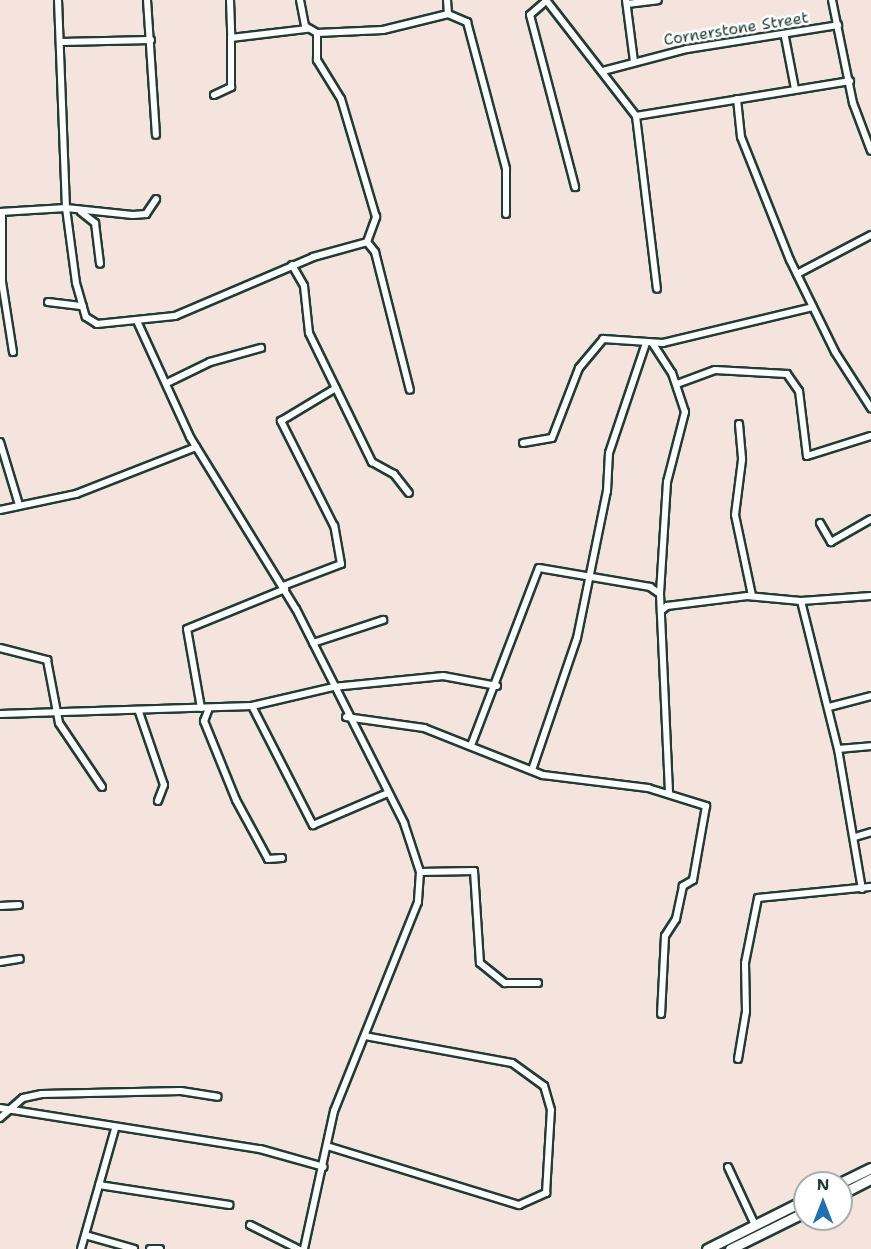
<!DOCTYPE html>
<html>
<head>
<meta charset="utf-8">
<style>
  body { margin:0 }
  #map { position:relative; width:871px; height:1249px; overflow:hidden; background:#f4e4dd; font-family:"Shantell Sans",sans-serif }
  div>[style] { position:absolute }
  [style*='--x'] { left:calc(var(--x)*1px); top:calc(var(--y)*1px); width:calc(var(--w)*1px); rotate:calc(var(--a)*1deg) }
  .roads { filter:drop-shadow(2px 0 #1f3d34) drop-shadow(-2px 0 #1f3d34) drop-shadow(0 2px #1f3d34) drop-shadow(0 -2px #1f3d34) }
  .street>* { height:6px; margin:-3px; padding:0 3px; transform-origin:3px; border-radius:3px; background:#fff }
  .secondary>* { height:9px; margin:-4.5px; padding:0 4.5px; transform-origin:4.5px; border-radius:4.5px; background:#fff }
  span { translate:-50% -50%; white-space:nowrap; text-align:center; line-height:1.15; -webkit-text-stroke:5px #fff; paint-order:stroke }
  .street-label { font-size:16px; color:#1f3d34 }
  .north { position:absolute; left:793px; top:1171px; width:60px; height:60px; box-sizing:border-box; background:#fff; border:2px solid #a5b1ae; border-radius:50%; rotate:0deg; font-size:16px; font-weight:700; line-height:24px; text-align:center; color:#1f3d34 }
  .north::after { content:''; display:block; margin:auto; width:21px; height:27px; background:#1f6fb2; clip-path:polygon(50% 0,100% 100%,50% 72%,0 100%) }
</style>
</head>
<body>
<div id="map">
  <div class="roads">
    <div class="street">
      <i style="--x:58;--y:0;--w:208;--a:87.8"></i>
      <i style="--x:66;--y:208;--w:76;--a:82.4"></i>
      <i style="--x:76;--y:283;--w:35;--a:74"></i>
      <i style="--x:86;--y:317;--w:13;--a:32"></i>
      <i style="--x:97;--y:324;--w:78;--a:-5.9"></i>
      <i style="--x:175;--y:316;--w:150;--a:-23.1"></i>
      <i style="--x:313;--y:257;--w:56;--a:-15.5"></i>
      <i style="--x:367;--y:242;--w:27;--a:-70"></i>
      <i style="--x:376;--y:217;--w:123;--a:-106.5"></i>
      <i style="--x:341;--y:99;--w:46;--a:-121.6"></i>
      <i style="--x:317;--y:60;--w:27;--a:-90"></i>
      <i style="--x:147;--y:0;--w:135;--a:86.2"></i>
      <i style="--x:230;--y:0;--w:38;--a:88"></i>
      <i style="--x:231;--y:38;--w:77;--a:-6.8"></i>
      <i style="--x:300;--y:0;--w:26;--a:79"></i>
      <i style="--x:305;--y:26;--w:14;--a:30"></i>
      <i style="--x:317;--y:33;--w:66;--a:-2.6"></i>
      <i style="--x:383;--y:30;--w:67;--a:-13.8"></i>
      <i style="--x:448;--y:14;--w:21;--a:23"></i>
      <i style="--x:467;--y:22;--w:152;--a:75.1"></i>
      <i style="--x:506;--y:169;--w:45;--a:90"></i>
      <i style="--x:447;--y:0;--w:14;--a:86"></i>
      <i style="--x:546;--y:0;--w:147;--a:52.2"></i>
      <i style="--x:636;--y:116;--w:217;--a:-9.3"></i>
      <i style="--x:626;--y:0;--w:63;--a:82.6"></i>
      <i style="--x:832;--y:0;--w:105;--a:78.5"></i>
      <i style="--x:853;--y:103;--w:51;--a:69.4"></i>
      <i style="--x:546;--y:1;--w:21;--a:139"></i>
      <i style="--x:530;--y:15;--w:178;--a:75.3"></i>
      <i style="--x:627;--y:4;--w:31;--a:-7"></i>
      <i style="--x:785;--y:37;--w:53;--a:79.1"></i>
      <i style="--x:61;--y:42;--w:90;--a:-1.3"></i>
      <i style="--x:603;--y:71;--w:87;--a:-14.7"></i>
      <i style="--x:687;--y:49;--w:153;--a:-9"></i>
      <i style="--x:214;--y:95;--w:19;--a:-25"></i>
      <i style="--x:231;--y:87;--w:49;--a:-90"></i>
      <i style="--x:737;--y:99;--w:38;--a:84"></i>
      <i style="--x:741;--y:137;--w:132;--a:68.3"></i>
      <i style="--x:790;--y:260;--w:102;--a:63.9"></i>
      <i style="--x:835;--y:352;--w:67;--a:57.3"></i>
      <i style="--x:636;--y:116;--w:174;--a:83.1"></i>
      <i style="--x:0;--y:212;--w:66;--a:-3.5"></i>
      <i style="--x:66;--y:208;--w:67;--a:6"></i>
      <i style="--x:133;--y:215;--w:13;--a:-4"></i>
      <i style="--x:146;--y:214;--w:18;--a:-56"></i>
      <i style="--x:2;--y:212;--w:70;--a:90"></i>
      <i style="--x:2;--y:282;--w:71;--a:81.1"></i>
      <i style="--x:81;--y:212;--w:18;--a:38"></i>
      <i style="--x:95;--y:223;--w:41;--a:83"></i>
      <i style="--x:367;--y:242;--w:13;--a:51"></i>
      <i style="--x:375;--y:252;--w:142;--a:75.8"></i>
      <i style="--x:292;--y:265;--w:24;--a:60"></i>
      <i style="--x:304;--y:286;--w:47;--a:83.9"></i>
      <i style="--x:309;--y:333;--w:144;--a:64"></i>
      <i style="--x:372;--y:462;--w:25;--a:29"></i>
      <i style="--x:394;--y:474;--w:24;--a:52"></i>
      <i style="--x:797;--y:274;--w:84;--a:-27.8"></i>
      <i style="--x:48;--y:302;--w:35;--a:7"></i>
      <i style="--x:137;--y:321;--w:128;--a:65.4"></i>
      <i style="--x:190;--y:437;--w:202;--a:58.4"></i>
      <i style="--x:296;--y:609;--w:240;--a:63.2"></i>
      <i style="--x:404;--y:823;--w:52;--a:71.9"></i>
      <i style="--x:420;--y:872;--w:30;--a:94"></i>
      <i style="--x:418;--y:902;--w:225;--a:111.9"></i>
      <i style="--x:334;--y:1111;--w:141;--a:102.3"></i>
      <i style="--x:653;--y:344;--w:35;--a:57"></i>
      <i style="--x:672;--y:373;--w:41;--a:71.6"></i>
      <i style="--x:685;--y:412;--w:72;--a:104.4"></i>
      <i style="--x:667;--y:482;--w:112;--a:93.6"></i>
      <i style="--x:660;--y:594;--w:198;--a:87.4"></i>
      <i style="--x:167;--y:383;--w:48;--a:-26"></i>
      <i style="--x:210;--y:362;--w:53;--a:-15.4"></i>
      <i style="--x:677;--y:384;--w:40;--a:-20.2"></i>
      <i style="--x:715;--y:370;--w:72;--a:3.2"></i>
      <i style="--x:787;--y:374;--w:21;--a:55"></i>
      <i style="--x:799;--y:391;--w:65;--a:83"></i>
      <i style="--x:807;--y:456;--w:67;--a:-17.4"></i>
      <i style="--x:739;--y:424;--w:36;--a:85"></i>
      <i style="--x:742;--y:460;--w:55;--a:97.3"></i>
      <i style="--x:735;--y:515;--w:83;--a:78.1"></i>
      <i style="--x:0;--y:442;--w:66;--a:73.2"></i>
      <i style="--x:523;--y:443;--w:29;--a:-10"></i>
      <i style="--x:552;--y:438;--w:75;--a:-68.9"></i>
      <i style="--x:579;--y:368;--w:38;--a:-50"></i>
      <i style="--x:603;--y:339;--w:60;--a:3.8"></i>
      <i style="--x:663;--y:343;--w:154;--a:-13.5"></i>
      <i style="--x:0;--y:510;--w:78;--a:-11.9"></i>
      <i style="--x:76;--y:494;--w:129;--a:-21.4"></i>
      <i style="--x:820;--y:523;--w:22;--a:60"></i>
      <i style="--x:831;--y:542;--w:46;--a:-29.9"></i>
      <i style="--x:283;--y:586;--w:62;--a:-20.8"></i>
      <i style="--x:341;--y:564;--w:39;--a:-100"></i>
      <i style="--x:334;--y:526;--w:118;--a:-116.8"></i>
      <i style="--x:281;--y:421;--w:64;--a:-31"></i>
      <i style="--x:801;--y:601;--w:153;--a:76"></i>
      <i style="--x:838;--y:749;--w:142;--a:80.3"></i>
      <i style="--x:661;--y:611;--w:8;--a:-40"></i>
      <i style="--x:667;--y:606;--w:81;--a:-7.1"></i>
      <i style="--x:747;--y:596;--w:54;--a:5.3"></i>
      <i style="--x:801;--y:601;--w:70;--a:-4.1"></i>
      <i style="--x:313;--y:643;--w:74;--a:-18.2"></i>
      <i style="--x:0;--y:648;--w:49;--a:14.3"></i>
      <i style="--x:47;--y:660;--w:64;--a:79.2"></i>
      <i style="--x:59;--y:723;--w:77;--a:56.1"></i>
      <i style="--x:252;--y:706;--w:134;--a:62.9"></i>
      <i style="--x:313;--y:825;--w:82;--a:-23.1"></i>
      <i style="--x:829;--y:707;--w:43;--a:-14.7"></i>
      <i style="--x:201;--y:708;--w:80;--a:-100"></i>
      <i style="--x:187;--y:629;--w:106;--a:-22.2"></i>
      <i style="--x:209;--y:708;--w:14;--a:111"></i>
      <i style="--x:204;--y:721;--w:85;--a:67.9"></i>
      <i style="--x:236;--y:800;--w:67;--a:61.5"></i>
      <i style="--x:268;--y:859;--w:14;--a:-4"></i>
      <i style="--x:139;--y:712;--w:77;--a:71.1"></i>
      <i style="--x:164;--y:785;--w:17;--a:111"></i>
      <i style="--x:0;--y:714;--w:252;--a:-1.8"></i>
      <i style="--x:252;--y:706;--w:83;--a:-13.2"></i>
      <i style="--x:333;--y:687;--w:111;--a:-5.7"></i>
      <i style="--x:443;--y:676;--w:55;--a:10.5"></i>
      <i style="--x:346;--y:717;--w:79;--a:8"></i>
      <i style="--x:424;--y:728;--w:128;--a:21.6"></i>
      <i style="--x:543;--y:775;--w:106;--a:7.1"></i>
      <i style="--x:648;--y:788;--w:61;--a:17.2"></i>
      <i style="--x:706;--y:806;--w:75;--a:100"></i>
      <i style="--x:693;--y:880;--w:12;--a:149"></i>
      <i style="--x:683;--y:886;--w:34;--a:102"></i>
      <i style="--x:676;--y:919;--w:20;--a:123"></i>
      <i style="--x:665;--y:936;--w:78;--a:92.9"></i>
      <i style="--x:472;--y:743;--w:187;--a:-69.1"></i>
      <i style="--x:539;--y:568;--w:113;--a:9.7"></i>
      <i style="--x:650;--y:587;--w:12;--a:35"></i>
      <i style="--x:838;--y:749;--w:33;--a:-5"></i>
      <i style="--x:532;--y:770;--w:139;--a:-71.2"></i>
      <i style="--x:577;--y:638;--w:150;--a:-78.5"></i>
      <i style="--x:607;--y:491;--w:38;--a:-87"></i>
      <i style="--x:609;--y:453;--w:116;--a:-71.4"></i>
      <i style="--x:855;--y:837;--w:17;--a:-17"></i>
      <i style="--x:420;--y:872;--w:54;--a:-1.1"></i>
      <i style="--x:474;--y:871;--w:92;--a:86.3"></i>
      <i style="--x:480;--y:963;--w:32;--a:39"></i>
      <i style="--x:505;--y:983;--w:33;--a:0"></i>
      <i style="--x:0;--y:906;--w:19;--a:-3"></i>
      <i style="--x:0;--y:962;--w:20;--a:-9"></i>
      <i style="--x:738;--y:1059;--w:49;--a:-80.5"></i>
      <i style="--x:746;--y:1011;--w:48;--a:-91.2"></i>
      <i style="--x:745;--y:963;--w:66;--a:-78.7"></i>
      <i style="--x:758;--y:898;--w:114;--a:-5.6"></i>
      <i style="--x:0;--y:1108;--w:263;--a:9"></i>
      <i style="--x:260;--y:1149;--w:66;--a:15.7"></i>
      <i style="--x:0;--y:1118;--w:30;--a:-41"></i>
      <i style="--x:23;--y:1098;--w:19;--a:-12"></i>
      <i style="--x:42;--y:1094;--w:139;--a:-1.2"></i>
      <i style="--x:181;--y:1091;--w:37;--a:9"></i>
      <i style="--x:327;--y:1146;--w:201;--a:17.1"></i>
      <i style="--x:519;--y:1205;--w:30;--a:-24"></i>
      <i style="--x:546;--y:1193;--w:83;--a:-86.6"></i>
      <i style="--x:551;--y:1110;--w:25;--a:-106"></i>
      <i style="--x:544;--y:1086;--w:39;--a:-144"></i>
      <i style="--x:512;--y:1063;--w:149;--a:-169.6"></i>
      <i style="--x:728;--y:1167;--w:64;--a:65"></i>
      <i style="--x:99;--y:1185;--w:132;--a:8.7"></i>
      <i style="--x:250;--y:1225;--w:54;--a:26.6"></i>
      <i style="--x:85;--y:1235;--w:51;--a:15.9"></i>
      <i style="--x:81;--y:1249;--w:125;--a:-74.2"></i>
      <i style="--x:150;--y:1249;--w:10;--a:0"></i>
    </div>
    <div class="secondary">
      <i style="--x:840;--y:1183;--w:34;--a:-26"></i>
      <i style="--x:841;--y:1194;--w:34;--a:-27"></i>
      <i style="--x:707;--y:1249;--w:110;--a:-26.6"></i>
      <i style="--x:730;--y:1249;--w:84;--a:-26.3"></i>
    </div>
  </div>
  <div class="street-label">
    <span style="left:736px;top:29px;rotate:-9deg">Cornerstone Street</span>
  </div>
  <div class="north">N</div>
</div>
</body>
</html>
